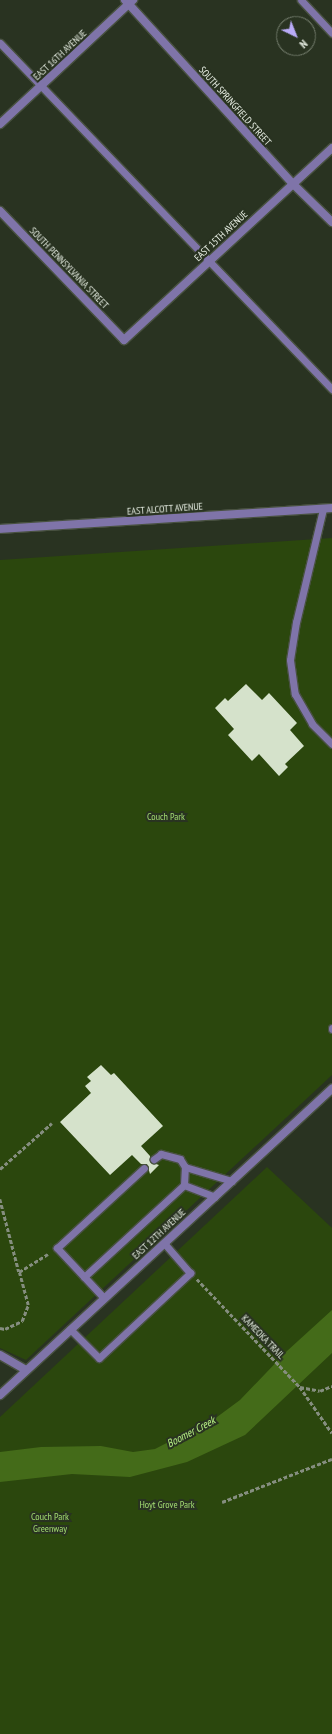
<!DOCTYPE html>
<html>
<head>
<meta charset="utf-8">
<style>
  body { margin:0 }
  #map { position:relative; width:332px; height:1734px; overflow:hidden; background:#293321; font-family:"PT Sans Narrow",sans-serif }
  div>[style] { position:absolute }
  [style*='--x'] { left:calc(var(--x)*1px); top:calc(var(--y)*1px); width:calc(var(--w)*1px); rotate:calc(var(--a)*1deg) }
  .green>* { inset:0; background:#2b470d }
  .water>* { inset:0; background:#446b19 }
  .building>* { inset:0; background:#d5e2cb }
  .path>* { height:2.5px; margin-top:-1.25px; transform-origin:0; background:repeating-linear-gradient(90deg,#858e7f 0 4px,transparent 0 6px) }
  .roads { filter:drop-shadow(1px 0 #485140) drop-shadow(-1px 0 #485140) drop-shadow(0 1px #485140) drop-shadow(0 -1px #485140) }
  .service>* { height:7px; margin:-3.5px; padding:0 3.5px; transform-origin:3.5px; border-radius:3.5px; background:#7f74a9 }
  .minor>* { height:8px; margin:-4px; padding:0 4px; transform-origin:4px; border-radius:4px; background:#7f74a9 }
  .tertiary>* { height:8px; margin:-4px; padding:0 4px; transform-origin:4px; border-radius:4px; background:#7f74a9 }
  span { translate:-50% -50%; white-space:nowrap; text-align:center; line-height:1.15; -webkit-text-stroke:4px #293321; paint-order:stroke }
  .street-label { font-size:10px; color:#e9f0e5 }
  .park-label { font-size:10px; color:#a3dc72 }
  .water-label { font-size:11px; color:#b5ee84; font-style:italic }
  .north { position:absolute; left:276px; top:16px; width:40px; height:40px; box-sizing:border-box; background:#293321; border:1px solid #767f6f; border-radius:50%; rotate:137deg; font-size:11px; font-weight:700; line-height:16px; text-align:center; color:#e9f0e5 }
  .north::after { content:''; display:block; margin:auto; width:14px; height:18px; background:#b9abf7; clip-path:polygon(50% 0,100% 100%,50% 72%,0 100%) }
</style>
</head>
<body>
<div id="map">
  <div class="green">
    <i style="clip-path:polygon(332px 538px,332px 1075px,26px 1360px,0 1348px,0 560px)"></i>
    <i style="clip-path:polygon(267px 1167px,332px 1228px,332px 1734px,0 1734px,0 1417px)"></i>
  </div>
  <div class="water">
    <i style="clip-path:polygon(332px 1310px,332px 1353px,245px 1435px,187px 1462px,130px 1477px,72px 1474px,0 1482px,0 1452px,41px 1447px,101px 1446px,133px 1452px,155px 1449px,217px 1417px,240px 1400px,287px 1351px)"></i>
  </div>
  <div class="building">
    <i style="clip-path:polygon(246px 684px,262px 700px,269px 693px,297px 723px,290px 730px,304px 746px,285px 764px,288px 767px,279px 776px,259px 754px,252px 761px,228px 735px,234px 729px,215px 708px,225px 698px,228px 701px)"></i>
    <i style="clip-path:polygon(101px 1065px,111px 1075px,114px 1073px,163px 1126px,141px 1146px,150px 1156px,150px 1162px,159px 1165px,150px 1174px,147px 1164px,141px 1164px,132px 1155px,110px 1175px,60px 1122px,91px 1093px,85px 1086px,91px 1081px,87px 1077px)"></i>
  </div>
  <div class="path">
    <i style="--x:0;--y:1169;--w:69;--a:-41.5"></i>
    <i style="--x:0;--y:1199;--w:75;--a:75.4"></i>
    <i style="--x:197;--y:1279;--w:149;--a:46.4"></i>
    <i style="--x:300;--y:1387;--w:56;--a:55.2"></i>
    <i style="--x:0;--y:1328;--w:5;--a:11"></i>
    <i style="--x:5;--y:1329;--w:19;--a:-25"></i>
    <i style="--x:22;--y:1321;--w:17;--a:-69"></i>
    <i style="--x:28;--y:1305;--w:34;--a:-105"></i>
    <i style="--x:19;--y:1272;--w:34;--a:-32"></i>
    <i style="--x:300;--y:1387;--w:20;--a:11"></i>
    <i style="--x:320;--y:1391;--w:13;--a:-23"></i>
    <i style="--x:222;--y:1502;--w:118;--a:-21.4"></i>
  </div>
  <div class="roads">
    <div class="service">
      <i style="--x:301;--y:0;--w:45;--a:46.8"></i>
      <i style="--x:0;--y:43;--w:480;--a:46.2"></i>
      <i style="--x:323;--y:509;--w:116;--a:103.4"></i>
      <i style="--x:296;--y:622;--w:38;--a:99"></i>
      <i style="--x:290;--y:660;--w:34;--a:82"></i>
      <i style="--x:295;--y:694;--w:34;--a:60"></i>
      <i style="--x:312;--y:724;--w:28;--a:45"></i>
      <i style="--x:332;--y:1029;--w:1;--a:-90"></i>
      <i style="--x:185;--y:1167;--w:49;--a:16.6"></i>
      <i style="--x:184;--y:1185;--w:33;--a:21"></i>
      <i style="--x:84;--y:1277;--w:136;--a:-42.6"></i>
      <i style="--x:184;--y:1185;--w:18;--a:-87"></i>
      <i style="--x:185;--y:1167;--w:9;--a:-122"></i>
      <i style="--x:180;--y:1159;--w:20;--a:-165"></i>
      <i style="--x:161;--y:1154;--w:9;--a:144"></i>
      <i style="--x:104;--y:1298;--w:69;--a:-133.2"></i>
      <i style="--x:57;--y:1248;--w:118;--a:-42.6"></i>
      <i style="--x:70;--y:1329;--w:41;--a:45"></i>
      <i style="--x:99;--y:1358;--w:125;--a:-43"></i>
      <i style="--x:190;--y:1273;--w:40;--a:-131"></i>
    </div>
    <div class="minor">
      <i style="--x:125;--y:0;--w:248;--a:47.6"></i>
      <i style="--x:292;--y:183;--w:56;--a:44.3"></i>
      <i style="--x:0;--y:124;--w:182;--a:-43"></i>
      <i style="--x:0;--y:211;--w:179;--a:46.1"></i>
      <i style="--x:124;--y:340;--w:283;--a:-42.7"></i>
      <i style="--x:0;--y:529;--w:333;--a:-3.6"></i>
      <i style="--x:0;--y:1355;--w:30;--a:30"></i>
    </div>
    <div class="tertiary">
      <i style="--x:0;--y:1395;--w:452;--a:-42.7"></i>
    </div>
  </div>
  <div class="street-label">
    <span style="left:60px;top:55px;rotate:-43deg">EAST 16TH AVENUE</span>
    <span style="left:235px;top:106px;rotate:48deg">SOUTH SPRINGFIELD STREET</span>
    <span style="left:221px;top:236px;rotate:-43deg">EAST 15TH AVENUE</span>
    <span style="left:69px;top:268px;rotate:46deg">SOUTH PENNSYLVANIA STREET</span>
    <span style="left:165px;top:509px;rotate:-4deg">EAST ALCOTT AVENUE</span>
    <span style="left:159px;top:1234px;rotate:-43deg">EAST 12TH AVENUE</span>
    <span style="left:263px;top:1337px;rotate:46deg">KAMEOKA TRAIL</span>
  </div>
  <div class="park-label">
    <span style="left:166px;top:817px">Couch Park</span>
    <span style="left:167px;top:1505px">Hoyt Grove Park</span>
    <span style="left:50px;top:1522px">Couch Park<br>Greenway</span>
  </div>
  <div class="water-label">
    <span style="left:191px;top:1432px;rotate:-28deg">Boomer Creek</span>
  </div>
  <div class="north">N</div>
</div>
</body>
</html>
